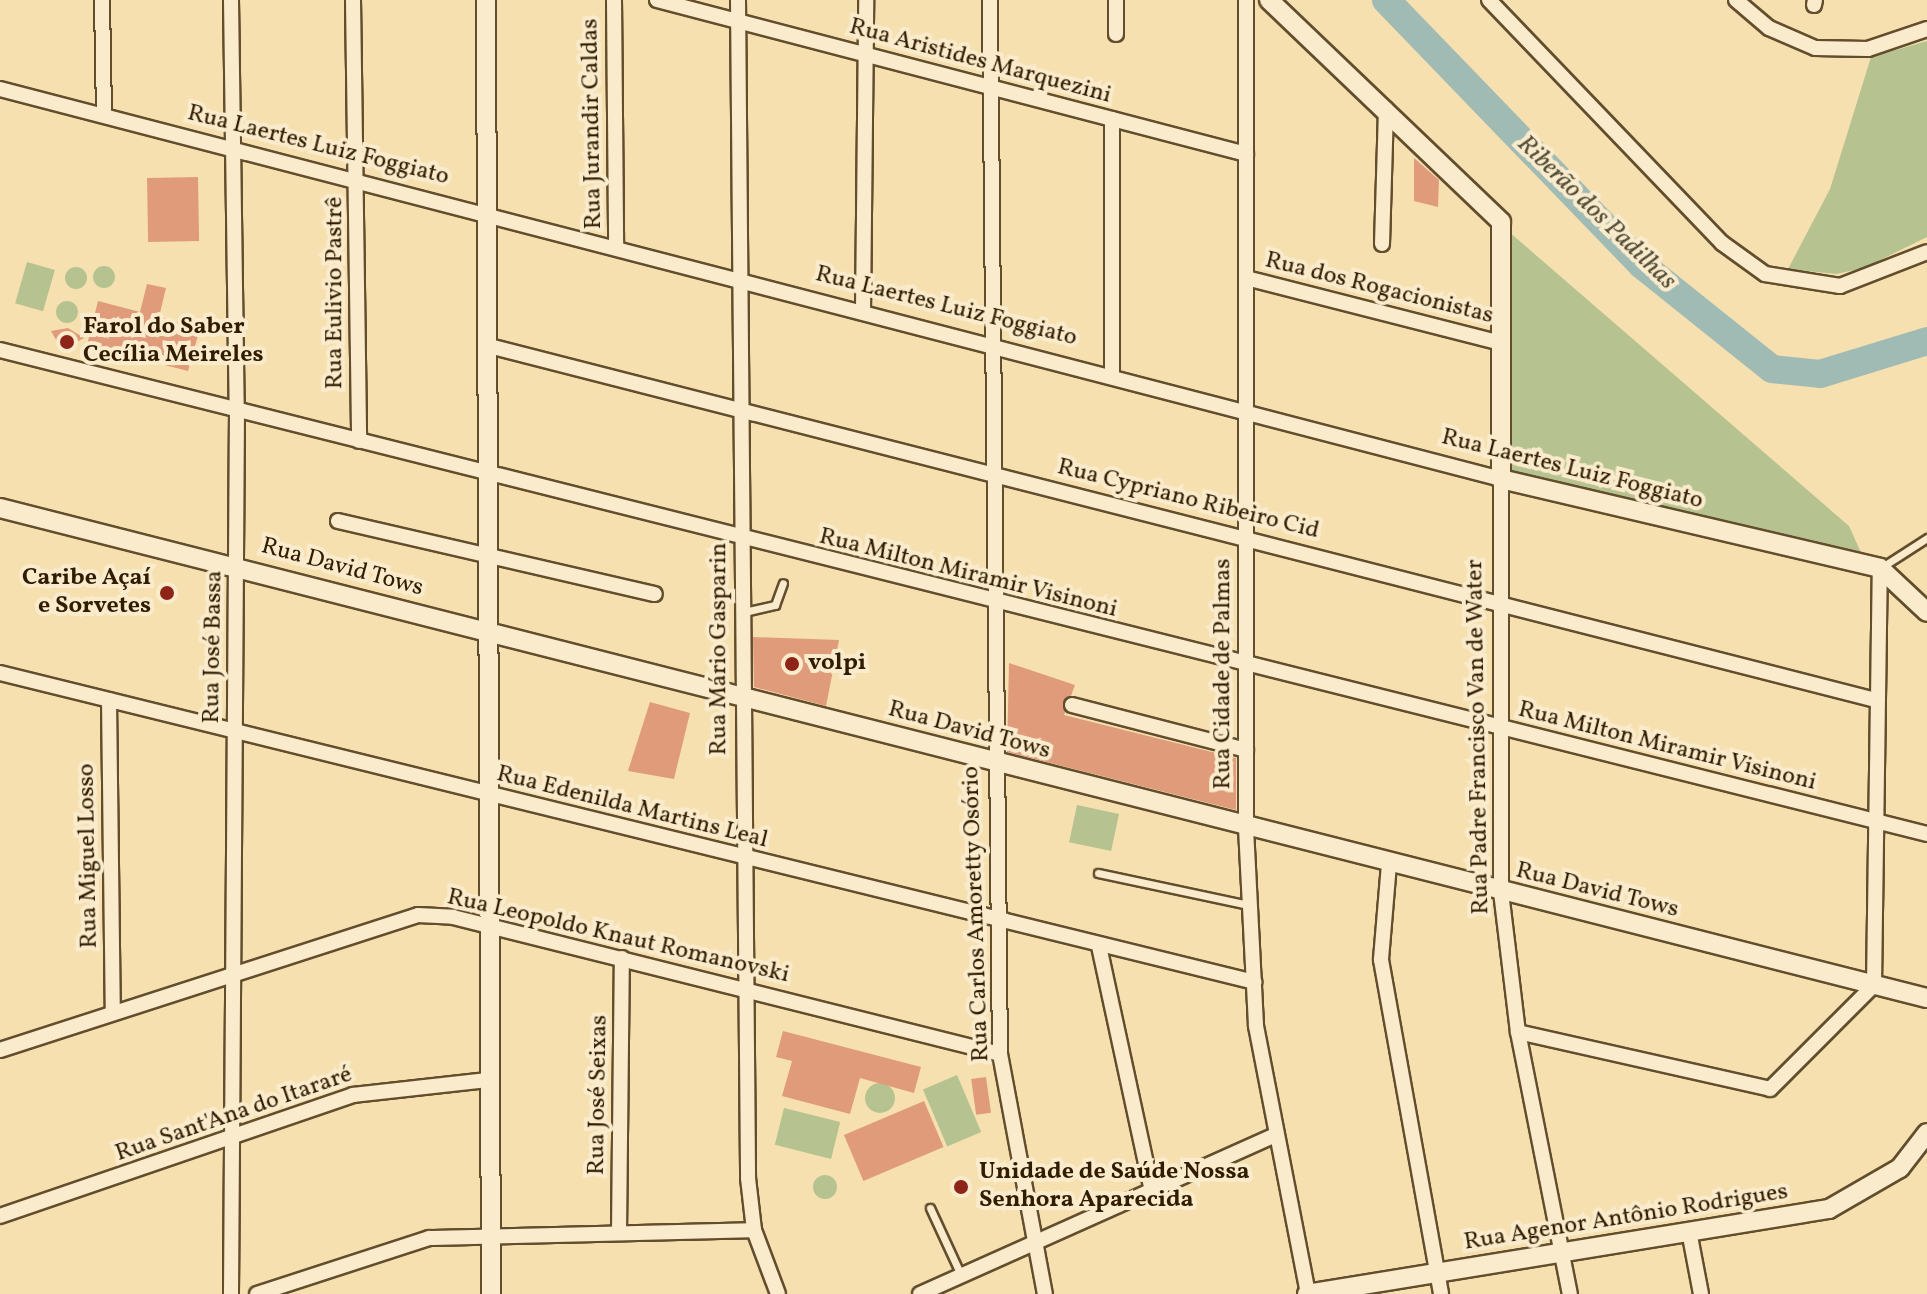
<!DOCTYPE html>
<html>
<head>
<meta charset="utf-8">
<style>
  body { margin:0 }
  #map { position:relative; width:1927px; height:1294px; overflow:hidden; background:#f6e0b0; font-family:Vollkorn,serif }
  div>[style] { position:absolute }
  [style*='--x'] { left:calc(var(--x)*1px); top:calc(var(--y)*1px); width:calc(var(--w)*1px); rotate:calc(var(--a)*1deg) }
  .green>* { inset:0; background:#b6c390; transform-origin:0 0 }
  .round { border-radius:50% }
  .river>* { height:28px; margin:-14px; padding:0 14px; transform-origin:14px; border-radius:14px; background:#a0bbb4 }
  .building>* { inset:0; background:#df9b7a; transform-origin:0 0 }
  .roads { filter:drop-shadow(2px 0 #624d2c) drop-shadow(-2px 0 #624d2c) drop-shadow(0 2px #624d2c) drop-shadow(0 -2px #624d2c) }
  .service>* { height:7px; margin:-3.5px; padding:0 3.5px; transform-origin:3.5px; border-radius:3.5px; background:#f9ebcc }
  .minor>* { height:14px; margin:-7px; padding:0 7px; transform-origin:7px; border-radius:7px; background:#f9ebcc }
  .tertiary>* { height:18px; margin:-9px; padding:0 9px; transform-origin:9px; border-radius:9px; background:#f9ebcc }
  .dots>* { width:22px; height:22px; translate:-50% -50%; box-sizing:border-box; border:4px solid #f9ebcc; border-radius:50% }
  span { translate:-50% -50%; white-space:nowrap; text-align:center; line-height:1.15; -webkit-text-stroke:8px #f9ebcc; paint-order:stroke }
  .street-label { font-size:24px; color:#311c00 }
  .poi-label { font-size:24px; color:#311c00; font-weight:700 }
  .left { translate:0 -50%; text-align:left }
  .right { translate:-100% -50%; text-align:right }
  .water-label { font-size:26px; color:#524c36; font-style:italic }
</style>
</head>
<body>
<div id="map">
  <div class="green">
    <i style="clip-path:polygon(1927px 41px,1927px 237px,1864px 268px,1836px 274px,1788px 269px,1830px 189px,1871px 57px)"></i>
    <i style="clip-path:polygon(1508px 231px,1849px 526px,1864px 559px,1508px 479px)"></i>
    <i style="left:27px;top:262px;width:29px;height:43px;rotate:16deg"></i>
    <i class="round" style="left:93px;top:266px;width:22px;height:22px"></i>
    <i class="round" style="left:65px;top:267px;width:22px;height:22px"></i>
    <i class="round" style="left:56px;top:301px;width:22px;height:22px"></i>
    <i style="left:1077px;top:805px;width:43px;height:38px;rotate:12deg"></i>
    <i style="left:957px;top:1075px;width:62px;height:37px;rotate:67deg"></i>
    <i class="round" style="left:865px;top:1083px;width:30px;height:30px"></i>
    <i style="left:784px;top:1108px;width:58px;height:38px;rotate:14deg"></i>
    <i class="round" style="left:813px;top:1175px;width:24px;height:24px"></i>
  </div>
  <div class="river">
    <i style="--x:1386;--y:0;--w:368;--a:46"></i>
    <i style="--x:1642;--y:265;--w:166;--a:38.7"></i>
    <i style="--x:1772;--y:369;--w:48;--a:5.9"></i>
    <i style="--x:1820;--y:374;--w:112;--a:-17.1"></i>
  </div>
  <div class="building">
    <i style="clip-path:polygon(1414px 158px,1439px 180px,1438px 207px,1414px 201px)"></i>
    <i style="left:198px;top:177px;width:64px;height:51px;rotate:89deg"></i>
    <i style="clip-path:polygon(147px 284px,166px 288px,159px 317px,200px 328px,188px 371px,87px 345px,98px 301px,140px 312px)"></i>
    <i style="clip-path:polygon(68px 328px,84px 338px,62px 350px,51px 331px)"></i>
    <i style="clip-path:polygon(753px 637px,839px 640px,826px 706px,754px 687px)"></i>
    <i style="clip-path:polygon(1009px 663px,1075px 685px,1064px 715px,1236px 758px,1236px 810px,1007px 752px)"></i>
    <i style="clip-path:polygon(650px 702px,690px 713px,674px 779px,628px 771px)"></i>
    <i style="clip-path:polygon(783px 1031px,921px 1067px,914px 1093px,860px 1078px,850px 1114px,782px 1096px,792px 1061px,776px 1057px)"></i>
    <i style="left:986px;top:1077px;width:36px;height:15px;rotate:82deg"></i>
    <i style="left:924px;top:1101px;width:50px;height:87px;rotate:67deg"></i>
  </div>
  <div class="roads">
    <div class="service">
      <i style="--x:1882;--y:567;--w:54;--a:-32.8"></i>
      <i style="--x:744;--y:612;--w:32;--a:-13"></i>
      <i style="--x:775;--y:605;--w:23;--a:-70"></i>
      <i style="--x:1098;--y:873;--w:154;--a:12"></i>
      <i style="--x:930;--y:1208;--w:74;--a:65.2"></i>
    </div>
    <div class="minor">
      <i style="--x:102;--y:0;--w:115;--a:89"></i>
      <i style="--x:231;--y:0;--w:411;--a:89.2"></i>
      <i style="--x:237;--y:411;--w:883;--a:90.39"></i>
      <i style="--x:353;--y:0;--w:441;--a:89.2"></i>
      <i style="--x:614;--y:0;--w:247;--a:89.5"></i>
      <i style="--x:657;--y:0;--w:609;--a:14.65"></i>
      <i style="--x:738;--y:0;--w:1178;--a:89.51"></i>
      <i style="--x:748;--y:1178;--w:52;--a:83.4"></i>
      <i style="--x:754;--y:1230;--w:68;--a:69.4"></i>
      <i style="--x:990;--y:0;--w:1054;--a:89.46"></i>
      <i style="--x:1000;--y:1054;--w:244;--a:79.4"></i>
      <i style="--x:1246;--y:0;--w:828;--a:90"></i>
      <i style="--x:1246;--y:828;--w:198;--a:87.1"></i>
      <i style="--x:1256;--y:1026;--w:273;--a:79"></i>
      <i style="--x:1489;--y:0;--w:337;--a:46.2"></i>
      <i style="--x:1722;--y:243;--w:53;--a:35.8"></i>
      <i style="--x:1765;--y:274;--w:76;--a:9.1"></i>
      <i style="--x:1840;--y:286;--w:93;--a:-21.3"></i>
      <i style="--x:1736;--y:0;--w:43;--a:40.3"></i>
      <i style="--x:1769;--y:28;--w:50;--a:23.5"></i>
      <i style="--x:1815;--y:48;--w:53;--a:1.1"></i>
      <i style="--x:1868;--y:49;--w:62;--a:-18.7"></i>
      <i style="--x:1814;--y:5;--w:5;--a:-79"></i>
      <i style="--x:1116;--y:34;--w:34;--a:-90"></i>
      <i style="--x:0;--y:89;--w:1551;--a:14.56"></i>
      <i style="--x:1501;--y:479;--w:413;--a:90"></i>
      <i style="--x:1501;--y:892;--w:141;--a:83.1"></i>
      <i style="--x:1518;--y:1032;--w:267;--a:78.8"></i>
      <i style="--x:1112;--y:119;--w:255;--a:90"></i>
      <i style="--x:1382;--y:244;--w:135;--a:-88.3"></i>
      <i style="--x:1246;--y:278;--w:263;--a:14.3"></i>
      <i style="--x:863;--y:310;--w:310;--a:-89.4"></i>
      <i style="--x:489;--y:346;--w:1431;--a:14.32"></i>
      <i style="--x:0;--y:350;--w:1987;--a:14.1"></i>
      <i style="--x:338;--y:521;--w:325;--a:13"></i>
      <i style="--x:0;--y:673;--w:1292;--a:13.84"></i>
      <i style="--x:109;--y:700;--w:311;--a:89.3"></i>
      <i style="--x:1072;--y:705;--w:180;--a:14.5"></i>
      <i style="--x:1389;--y:864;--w:96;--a:94.8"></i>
      <i style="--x:1381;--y:960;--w:339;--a:79.8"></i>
      <i style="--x:1099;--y:946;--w:252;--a:77.8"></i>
      <i style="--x:1518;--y:1032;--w:258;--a:12.7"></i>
      <i style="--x:1770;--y:1089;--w:147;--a:-45"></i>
      <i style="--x:1874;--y:985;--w:417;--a:-89.2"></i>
      <i style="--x:0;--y:1050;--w:439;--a:-17.9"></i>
      <i style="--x:418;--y:915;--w:35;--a:3"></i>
      <i style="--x:453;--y:917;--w:564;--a:14.06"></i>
      <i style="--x:0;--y:1216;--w:373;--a:-18.9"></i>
      <i style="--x:353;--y:1095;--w:135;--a:-6.4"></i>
      <i style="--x:1689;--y:1231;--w:64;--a:79.2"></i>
      <i style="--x:619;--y:1233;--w:275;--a:-89.4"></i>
      <i style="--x:257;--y:1294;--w:181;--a:-18"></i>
      <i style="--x:429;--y:1238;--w:325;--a:-1.4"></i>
      <i style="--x:920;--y:1294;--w:390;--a:-24.1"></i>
    </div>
    <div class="tertiary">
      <i style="--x:486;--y:0;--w:1294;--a:89.78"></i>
      <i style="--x:1269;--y:0;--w:321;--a:43.7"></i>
      <i style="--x:1501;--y:222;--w:257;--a:90"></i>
      <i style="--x:1501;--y:479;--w:389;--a:13.2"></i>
      <i style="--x:1880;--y:568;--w:64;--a:43.1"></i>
      <i style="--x:0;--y:508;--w:1988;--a:14.27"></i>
      <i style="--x:1307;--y:1294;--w:529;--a:-9.25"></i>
      <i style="--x:1829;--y:1209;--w:82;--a:-30"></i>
      <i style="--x:1900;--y:1168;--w:44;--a:-52.4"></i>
    </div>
  </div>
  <div class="dots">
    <i style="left:67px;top:342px;background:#8f2418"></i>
    <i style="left:167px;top:593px;background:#8f2418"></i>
    <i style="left:792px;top:664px;background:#8f2418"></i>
    <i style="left:961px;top:1187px;background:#8f2418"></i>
  </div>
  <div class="street-label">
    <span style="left:980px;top:62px;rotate:15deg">Rua Aristides Marquezini</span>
    <span style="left:593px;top:124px;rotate:-91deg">Rua Jurandir Caldas</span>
    <span style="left:318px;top:146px;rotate:14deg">Rua Laertes Luiz Foggiato</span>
    <span style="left:1379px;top:289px;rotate:14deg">Rua dos Rogacionistas</span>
    <span style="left:336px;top:293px;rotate:-90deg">Rua Eulivio Pastrê</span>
    <span style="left:946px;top:307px;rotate:14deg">Rua Laertes Luiz Foggiato</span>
    <span style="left:1572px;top:470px;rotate:14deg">Rua Laertes Luiz Foggiato</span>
    <span style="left:1188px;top:500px;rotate:14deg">Rua Cypriano Ribeiro Cid</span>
    <span style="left:342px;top:568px;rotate:15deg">Rua David Tows</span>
    <span style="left:968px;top:574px;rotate:14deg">Rua Milton Miramir Visinoni</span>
    <span style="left:214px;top:647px;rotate:-89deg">Rua José Bassa</span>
    <span style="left:720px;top:649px;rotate:-90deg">Rua Mário Gasparin</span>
    <span style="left:1224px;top:674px;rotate:-90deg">Rua Cidade de Palmas</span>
    <span style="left:969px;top:731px;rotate:15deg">Rua David Tows</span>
    <span style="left:1479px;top:737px;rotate:-91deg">Rua Padre Francisco Van de Water</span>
    <span style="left:1667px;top:747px;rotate:14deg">Rua Milton Miramir Visinoni</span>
    <span style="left:632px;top:808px;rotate:14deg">Rua Edenilda Martins Leal</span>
    <span style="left:89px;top:856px;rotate:-91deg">Rua Miguel Losso</span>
    <span style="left:1597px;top:891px;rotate:14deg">Rua David Tows</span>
    <span style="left:977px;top:914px;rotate:-92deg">Rua Carlos Amoretty Osório</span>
    <span style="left:618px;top:937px;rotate:13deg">Rua Leopoldo Knaut Romanovski</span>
    <span style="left:599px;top:1095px;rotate:-89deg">Rua José Seixas</span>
    <span style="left:234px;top:1115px;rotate:-19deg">Rua Sant'Ana do Itararé</span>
    <span style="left:1626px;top:1218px;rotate:-9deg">Rua Agenor Antônio Rodrigues</span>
  </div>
  <div class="poi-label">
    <span class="left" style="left:83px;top:342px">Farol do Saber<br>Cecília Meireles</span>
    <span class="right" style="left:151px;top:593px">Caribe Açaí<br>e Sorvetes</span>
    <span class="left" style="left:808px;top:664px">volpi</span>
    <span class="left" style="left:979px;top:1187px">Unidade de Saúde Nossa<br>Senhora Aparecida</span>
  </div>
  <div class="water-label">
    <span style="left:1596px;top:213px;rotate:44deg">Riberão dos Padilhas</span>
  </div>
</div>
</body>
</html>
